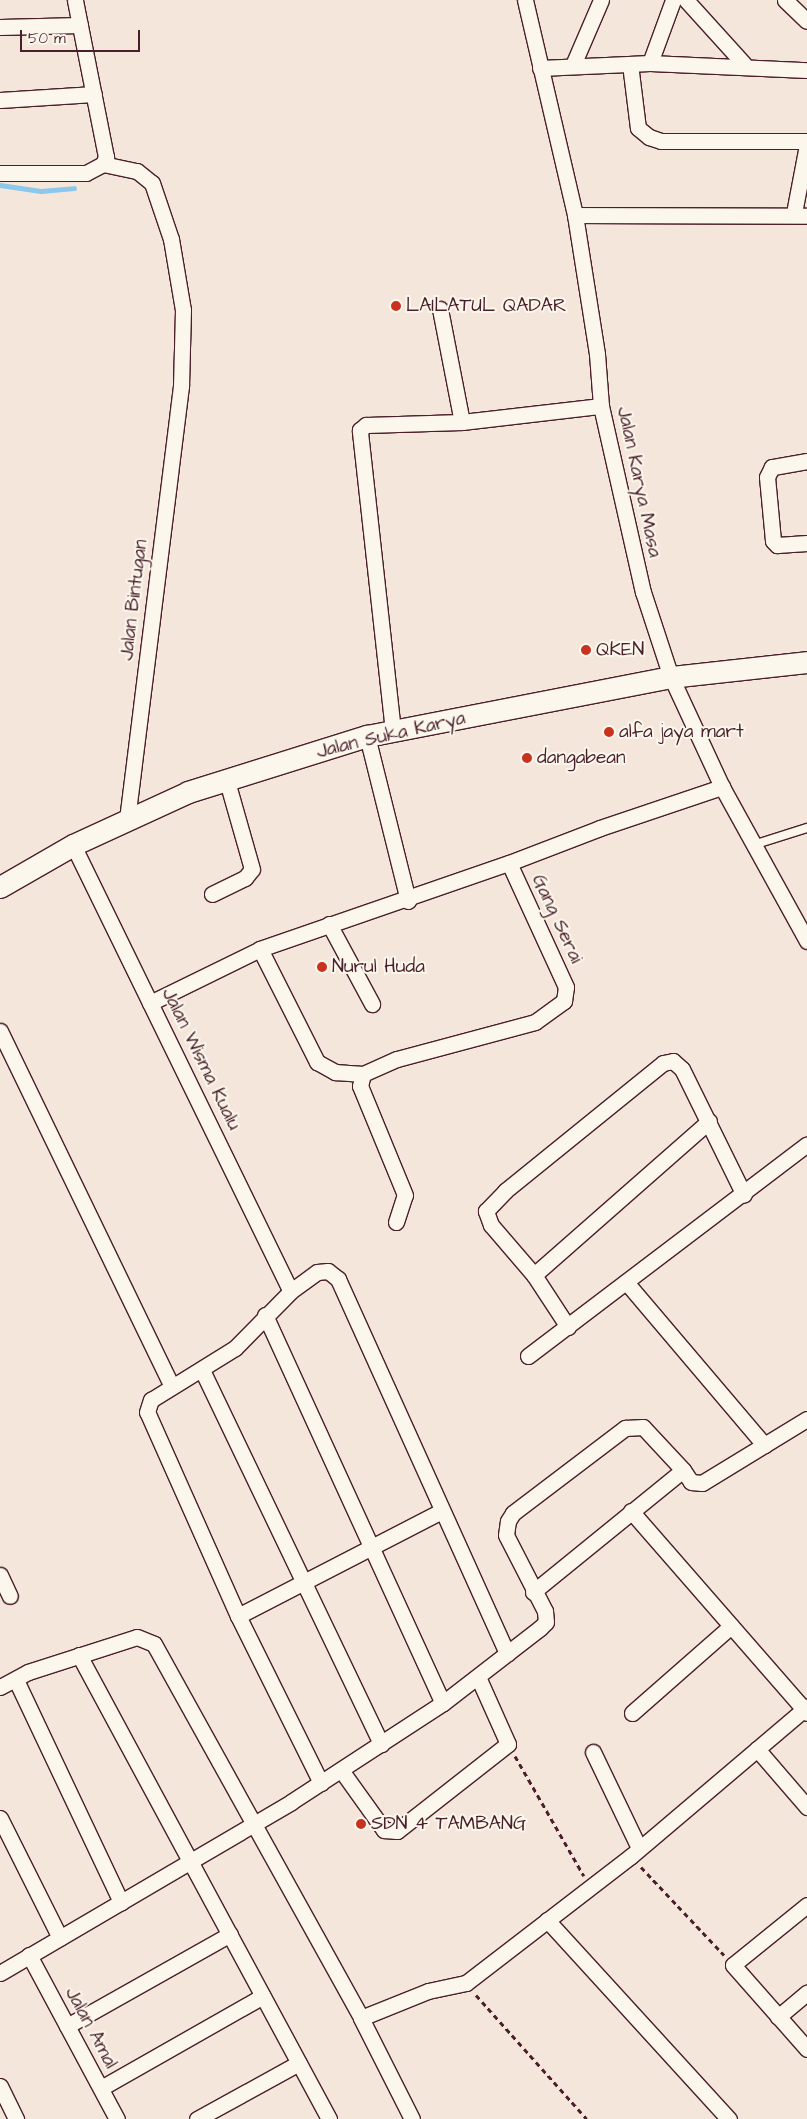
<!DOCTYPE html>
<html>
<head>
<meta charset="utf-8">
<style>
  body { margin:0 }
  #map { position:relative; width:807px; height:2119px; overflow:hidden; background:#f5e6dc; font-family:"Architects Daughter",sans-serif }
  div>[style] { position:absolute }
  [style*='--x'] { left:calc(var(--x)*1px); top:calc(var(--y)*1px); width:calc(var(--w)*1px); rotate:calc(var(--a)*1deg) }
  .stream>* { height:5px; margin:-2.5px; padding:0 2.5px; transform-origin:2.5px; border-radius:2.5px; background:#8bc8eb }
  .path>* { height:3px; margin-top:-1.5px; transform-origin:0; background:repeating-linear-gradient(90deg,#4a1f2b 0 5px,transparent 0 9px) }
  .roads { filter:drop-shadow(1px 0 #4a1f2b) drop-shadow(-1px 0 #4a1f2b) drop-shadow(0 1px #4a1f2b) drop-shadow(0 -1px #4a1f2b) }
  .service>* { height:8px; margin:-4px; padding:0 4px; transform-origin:4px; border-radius:4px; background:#fbf7ec }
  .minor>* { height:15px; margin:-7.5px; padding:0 7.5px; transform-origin:7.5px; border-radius:7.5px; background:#fbf7ec }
  .secondary>* { height:21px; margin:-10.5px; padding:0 10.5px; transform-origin:10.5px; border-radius:10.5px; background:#fbf7ec }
  .dots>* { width:14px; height:14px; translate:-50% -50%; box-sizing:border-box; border:2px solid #fbf7ec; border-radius:50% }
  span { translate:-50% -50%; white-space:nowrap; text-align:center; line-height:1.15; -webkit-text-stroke:4px #fbf7ec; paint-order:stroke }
  .poi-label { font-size:19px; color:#4a1f2b }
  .left { translate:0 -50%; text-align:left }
  .street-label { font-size:19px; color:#4a1f2b }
  .scale { position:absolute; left:20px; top:30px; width:120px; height:22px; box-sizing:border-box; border:2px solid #4a1f2b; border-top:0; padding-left:6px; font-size:15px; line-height:18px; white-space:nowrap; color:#4a1f2b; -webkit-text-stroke:4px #fbf7ec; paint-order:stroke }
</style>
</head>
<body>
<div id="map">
  <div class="stream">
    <i style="--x:0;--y:185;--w:41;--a:8.3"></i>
    <i style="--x:41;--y:191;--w:33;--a:-5"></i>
  </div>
  <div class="path">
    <i style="--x:515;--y:1756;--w:138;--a:60.1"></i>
    <i style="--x:641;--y:1867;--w:121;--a:46.7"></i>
    <i style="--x:476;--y:1995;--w:166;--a:48.2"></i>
  </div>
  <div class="roads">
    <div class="service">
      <i style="--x:753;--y:845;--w:57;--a:-17.5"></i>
    </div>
    <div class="minor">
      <i style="--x:525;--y:0;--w:221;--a:76.9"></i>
      <i style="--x:575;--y:215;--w:141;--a:81"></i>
      <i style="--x:597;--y:354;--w:52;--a:85.6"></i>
      <i style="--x:601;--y:406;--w:191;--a:77.3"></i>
      <i style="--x:643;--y:592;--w:89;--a:71.8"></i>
      <i style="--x:671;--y:677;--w:121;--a:65.1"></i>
      <i style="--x:722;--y:787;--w:176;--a:61.1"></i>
      <i style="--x:686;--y:0;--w:86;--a:47.8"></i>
      <i style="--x:785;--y:0;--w:30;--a:44"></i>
      <i style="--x:0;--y:27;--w:80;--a:-1.4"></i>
      <i style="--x:650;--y:63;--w:67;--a:-69.9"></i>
      <i style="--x:630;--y:64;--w:64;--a:82.9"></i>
      <i style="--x:638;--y:128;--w:14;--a:39"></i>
      <i style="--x:649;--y:137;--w:13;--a:18"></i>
      <i style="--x:661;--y:141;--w:146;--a:0"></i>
      <i style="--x:573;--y:65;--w:71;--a:-66.7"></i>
      <i style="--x:540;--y:68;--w:110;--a:-2.6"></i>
      <i style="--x:650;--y:63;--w:157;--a:2.6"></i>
      <i style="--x:0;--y:100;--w:94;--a:-3.7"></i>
      <i style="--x:103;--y:164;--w:35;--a:12"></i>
      <i style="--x:137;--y:171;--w:19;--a:39"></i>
      <i style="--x:152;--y:183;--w:59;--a:71.3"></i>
      <i style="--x:171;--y:239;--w:72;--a:80.4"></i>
      <i style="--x:183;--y:310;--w:76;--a:91.5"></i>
      <i style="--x:181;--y:386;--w:436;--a:97.1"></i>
      <i style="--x:0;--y:173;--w:86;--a:0"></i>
      <i style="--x:86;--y:173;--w:19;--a:-28"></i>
      <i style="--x:103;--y:164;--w:8;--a:-67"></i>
      <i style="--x:106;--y:157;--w:160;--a:-101.2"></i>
      <i style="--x:794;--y:213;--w:69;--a:-79.2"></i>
      <i style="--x:575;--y:215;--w:232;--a:0.2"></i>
      <i style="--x:440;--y:309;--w:115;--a:79"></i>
      <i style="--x:807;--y:461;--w:36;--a:170"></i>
      <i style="--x:772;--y:467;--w:11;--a:117"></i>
      <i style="--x:767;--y:477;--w:64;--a:84.6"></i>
      <i style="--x:773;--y:541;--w:6;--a:45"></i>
      <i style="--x:777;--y:545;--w:30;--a:-4"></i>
      <i style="--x:393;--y:731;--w:303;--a:-96.3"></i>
      <i style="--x:360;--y:430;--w:8;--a:-40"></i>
      <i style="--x:366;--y:425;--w:96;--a:-1.8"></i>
      <i style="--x:462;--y:422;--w:140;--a:-6.6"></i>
      <i style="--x:367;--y:736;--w:170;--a:76"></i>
      <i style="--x:73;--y:845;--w:496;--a:64"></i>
      <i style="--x:212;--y:894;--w:37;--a:-26"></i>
      <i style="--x:245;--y:878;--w:11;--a:-52"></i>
      <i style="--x:252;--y:869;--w:95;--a:-105.9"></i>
      <i style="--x:329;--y:924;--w:91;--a:61.7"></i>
      <i style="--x:260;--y:949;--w:127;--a:63.2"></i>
      <i style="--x:317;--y:1062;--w:21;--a:29"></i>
      <i style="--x:335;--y:1072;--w:28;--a:4"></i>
      <i style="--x:150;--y:1003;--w:123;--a:-26.1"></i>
      <i style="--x:260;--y:949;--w:263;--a:-19.1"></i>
      <i style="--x:0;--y:1031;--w:393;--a:64.2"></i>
      <i style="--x:396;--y:1222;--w:28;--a:-72"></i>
      <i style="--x:405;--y:1195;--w:118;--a:-112.4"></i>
      <i style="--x:360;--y:1086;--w:12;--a:-76"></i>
      <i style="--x:363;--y:1074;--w:37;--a:-24"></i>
      <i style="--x:397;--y:1059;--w:143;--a:-15"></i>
      <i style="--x:535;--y:1022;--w:36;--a:-36"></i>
      <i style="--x:564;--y:1001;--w:14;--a:-82"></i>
      <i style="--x:566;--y:987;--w:136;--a:-114.7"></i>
      <i style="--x:509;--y:863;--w:97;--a:-21"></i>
      <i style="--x:600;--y:828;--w:129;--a:-18.6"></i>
      <i style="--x:534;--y:1275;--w:233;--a:-41.3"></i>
      <i style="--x:626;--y:1282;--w:214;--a:49.7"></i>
      <i style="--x:265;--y:1315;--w:427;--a:65.4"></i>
      <i style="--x:568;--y:1327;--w:62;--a:-123.2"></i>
      <i style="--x:534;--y:1275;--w:66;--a:-130.7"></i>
      <i style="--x:491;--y:1225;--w:15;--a:-110"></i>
      <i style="--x:486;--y:1211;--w:28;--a:-46"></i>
      <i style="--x:505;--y:1191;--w:203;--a:-39"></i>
      <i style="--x:663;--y:1063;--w:10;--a:-11"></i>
      <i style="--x:673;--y:1061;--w:12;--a:42"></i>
      <i style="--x:682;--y:1069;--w:140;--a:63.8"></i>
      <i style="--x:528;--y:1356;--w:350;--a:-37.2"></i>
      <i style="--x:202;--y:1370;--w:415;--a:64.4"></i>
      <i style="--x:631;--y:1511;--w:268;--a:48.9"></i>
      <i style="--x:0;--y:1575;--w:23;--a:65"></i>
      <i style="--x:533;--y:1592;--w:193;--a:-39.1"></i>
      <i style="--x:683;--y:1470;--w:14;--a:56"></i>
      <i style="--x:691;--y:1482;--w:11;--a:5"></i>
      <i style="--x:702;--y:1483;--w:123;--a:-31.4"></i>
      <i style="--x:238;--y:1616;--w:229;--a:-27.3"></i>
      <i style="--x:79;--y:1655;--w:527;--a:61.68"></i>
      <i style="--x:16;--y:1680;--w:246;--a:64.7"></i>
      <i style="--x:0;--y:1687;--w:32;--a:-28"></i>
      <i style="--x:28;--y:1672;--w:114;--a:-17.8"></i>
      <i style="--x:137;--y:1637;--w:18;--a:22"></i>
      <i style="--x:154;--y:1644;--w:427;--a:61"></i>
      <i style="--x:361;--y:2018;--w:113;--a:63.2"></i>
      <i style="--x:632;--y:1713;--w:132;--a:-41.3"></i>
      <i style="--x:757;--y:1749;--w:77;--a:49.2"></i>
      <i style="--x:593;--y:1752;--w:106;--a:64.4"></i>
      <i style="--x:341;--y:1770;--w:74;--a:54.4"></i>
      <i style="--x:384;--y:1830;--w:13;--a:4"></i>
      <i style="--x:397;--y:1831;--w:141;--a:-38.1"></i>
      <i style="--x:508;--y:1744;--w:73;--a:-114.1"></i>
      <i style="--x:321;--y:1783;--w:186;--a:-116.4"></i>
      <i style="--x:238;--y:1616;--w:223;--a:-114"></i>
      <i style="--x:147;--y:1412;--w:13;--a:-72"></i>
      <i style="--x:151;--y:1400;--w:99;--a:-31.8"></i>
      <i style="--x:235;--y:1348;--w:80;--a:-45.5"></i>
      <i style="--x:291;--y:1291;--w:32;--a:-36"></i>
      <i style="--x:317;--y:1272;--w:11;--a:-5"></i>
      <i style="--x:328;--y:1271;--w:13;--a:39"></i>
      <i style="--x:338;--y:1279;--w:411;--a:65.7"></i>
      <i style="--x:0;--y:1818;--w:134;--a:63.4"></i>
      <i style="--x:807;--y:1905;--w:95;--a:141"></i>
      <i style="--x:733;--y:1965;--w:112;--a:48.6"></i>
      <i style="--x:547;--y:1920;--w:270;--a:47.6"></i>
      <i style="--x:29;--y:1955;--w:186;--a:61.8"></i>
      <i style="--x:0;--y:1973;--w:338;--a:-30.4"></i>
      <i style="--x:291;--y:1802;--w:181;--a:-33.1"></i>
      <i style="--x:443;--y:1703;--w:123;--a:-37.7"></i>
      <i style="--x:540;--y:1628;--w:8;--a:-45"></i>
      <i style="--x:546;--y:1622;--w:11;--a:-95"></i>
      <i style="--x:545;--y:1611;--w:85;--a:-117.2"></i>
      <i style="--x:506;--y:1535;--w:14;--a:-82"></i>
      <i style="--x:508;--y:1521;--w:9;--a:-58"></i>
      <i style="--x:513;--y:1513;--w:141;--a:-37.2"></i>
      <i style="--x:625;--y:1428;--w:18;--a:-3"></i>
      <i style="--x:643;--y:1427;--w:59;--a:47.1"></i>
      <i style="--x:778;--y:2017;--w:38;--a:-40"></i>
      <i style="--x:361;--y:2018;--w:72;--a:-21.9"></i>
      <i style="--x:428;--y:1991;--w:39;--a:-12"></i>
      <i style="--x:466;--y:1983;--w:208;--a:-37.6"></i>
      <i style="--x:631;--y:1856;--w:231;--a:-40.3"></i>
      <i style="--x:67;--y:2026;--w:187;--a:-29.4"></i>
      <i style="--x:0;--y:2086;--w:37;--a:64"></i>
      <i style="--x:101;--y:2088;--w:186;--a:-29.6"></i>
      <i style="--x:197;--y:2119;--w:116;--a:-28.8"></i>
    </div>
    <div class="secondary">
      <i style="--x:0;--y:887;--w:84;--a:-29.9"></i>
      <i style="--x:73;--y:845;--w:127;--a:-24.7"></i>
      <i style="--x:188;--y:792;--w:188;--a:-17.4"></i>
      <i style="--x:367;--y:736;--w:310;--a:-11"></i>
      <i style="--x:671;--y:677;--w:137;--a:-6.3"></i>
    </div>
  </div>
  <div class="dots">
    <i style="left:396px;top:306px;background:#c8321e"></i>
    <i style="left:586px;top:650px;background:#c8321e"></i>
    <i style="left:609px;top:732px;background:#c8321e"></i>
    <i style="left:527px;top:758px;background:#c8321e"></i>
    <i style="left:322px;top:967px;background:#c8321e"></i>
    <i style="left:361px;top:1824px;background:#c8321e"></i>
  </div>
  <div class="poi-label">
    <span class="left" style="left:406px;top:306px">LAILATUL QADAR</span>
    <span class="left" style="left:596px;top:650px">QKEN</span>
    <span class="left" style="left:619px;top:732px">alfa jaya mart</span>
    <span class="left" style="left:537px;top:758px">dangabean</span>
    <span class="left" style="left:332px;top:967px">Nurul Huda</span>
    <span class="left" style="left:371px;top:1824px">SDN 4 TAMBANG</span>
  </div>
  <div class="street-label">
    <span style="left:639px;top:482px;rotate:78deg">Jalan Karya Masa</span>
    <span style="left:134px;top:600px;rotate:-83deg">Jalan Bintugan</span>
    <span style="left:391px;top:735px;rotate:-13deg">Jalan Suka Karya</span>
    <span style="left:557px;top:919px;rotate:65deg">Gang Serai</span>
    <span style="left:201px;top:1059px;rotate:64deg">Jalan Wisma Kualu</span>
    <span style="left:91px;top:2028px;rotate:62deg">Jalan Amal</span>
  </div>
  <div class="scale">50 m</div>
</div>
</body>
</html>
